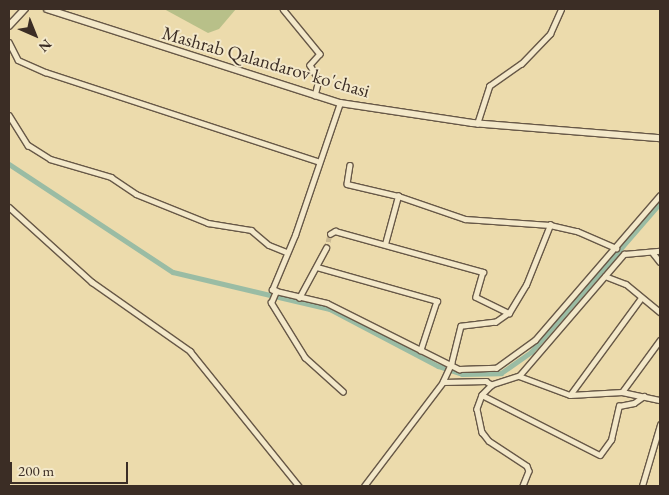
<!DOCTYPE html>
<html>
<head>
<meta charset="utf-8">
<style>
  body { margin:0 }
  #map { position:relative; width:669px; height:495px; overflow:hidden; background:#ecdbac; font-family:"EB Garamond",serif }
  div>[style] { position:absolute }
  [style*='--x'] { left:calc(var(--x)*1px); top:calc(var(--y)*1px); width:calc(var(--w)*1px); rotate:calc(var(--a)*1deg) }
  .green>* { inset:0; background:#b8c089 }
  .canal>* { height:4.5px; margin:-2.25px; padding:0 2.25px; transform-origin:2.25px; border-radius:2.25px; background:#9abca4 }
  .minor-tunnel>* { height:4.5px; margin-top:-2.25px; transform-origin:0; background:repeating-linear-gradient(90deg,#c9b891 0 4.5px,transparent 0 6.5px) }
  .roads { filter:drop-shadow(1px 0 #675847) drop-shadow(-1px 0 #675847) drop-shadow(0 1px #675847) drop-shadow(0 -1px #675847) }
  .minor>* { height:4.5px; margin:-2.25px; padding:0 2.25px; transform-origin:2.25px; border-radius:2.25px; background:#f3e8c9 }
  .tertiary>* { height:5.5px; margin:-2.75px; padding:0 2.75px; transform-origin:2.75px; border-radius:2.75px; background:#f3e8c9 }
  .secondary>* { height:6px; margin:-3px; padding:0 3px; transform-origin:3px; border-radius:3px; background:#f3e8c9 }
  span { translate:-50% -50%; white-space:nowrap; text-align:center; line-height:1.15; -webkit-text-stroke:4px #f3e8c9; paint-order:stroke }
  .street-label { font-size:19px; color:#3b2d25 }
  .frame { position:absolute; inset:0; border:10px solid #3b2d25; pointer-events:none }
  .north { position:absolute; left:10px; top:10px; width:50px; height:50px; -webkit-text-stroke:4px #f3e8c9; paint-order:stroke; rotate:136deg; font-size:14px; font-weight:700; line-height:20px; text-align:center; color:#3b2d25 }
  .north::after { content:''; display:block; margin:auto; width:18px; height:22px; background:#3b2d25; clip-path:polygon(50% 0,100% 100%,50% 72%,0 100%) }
  .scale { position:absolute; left:10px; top:462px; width:118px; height:22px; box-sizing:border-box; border:2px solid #3b2d25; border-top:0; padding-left:6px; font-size:15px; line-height:18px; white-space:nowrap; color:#3b2d25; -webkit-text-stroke:4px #f3e8c9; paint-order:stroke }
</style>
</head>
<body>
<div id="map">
  <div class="green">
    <i style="clip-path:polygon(164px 9px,236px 9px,219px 29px,208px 33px)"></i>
  </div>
  <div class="canal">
    <i style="--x:9;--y:164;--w:196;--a:33.4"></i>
    <i style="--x:173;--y:272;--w:161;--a:13.3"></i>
    <i style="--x:330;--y:309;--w:122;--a:27.8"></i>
    <i style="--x:438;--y:366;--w:25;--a:18"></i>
    <i style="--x:462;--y:374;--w:39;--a:-1"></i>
    <i style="--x:501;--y:373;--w:37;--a:-35"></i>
    <i style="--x:531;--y:352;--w:197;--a:-49.1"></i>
  </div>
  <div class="minor-tunnel">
    <i style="--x:326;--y:248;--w:15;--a:-74"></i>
  </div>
  <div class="roads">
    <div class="minor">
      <i style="--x:283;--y:9;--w:58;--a:50.6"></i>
      <i style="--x:320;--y:54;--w:15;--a:132"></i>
      <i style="--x:310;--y:65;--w:17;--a:59"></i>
      <i style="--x:319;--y:80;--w:16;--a:104"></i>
      <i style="--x:9;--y:42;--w:20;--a:63"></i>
      <i style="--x:18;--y:60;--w:30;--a:24"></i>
      <i style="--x:45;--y:72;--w:287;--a:18.1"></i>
      <i style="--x:9;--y:115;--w:36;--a:58"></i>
      <i style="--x:28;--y:145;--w:26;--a:32"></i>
      <i style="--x:50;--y:159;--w:64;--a:16.4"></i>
      <i style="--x:111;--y:177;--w:30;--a:34"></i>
      <i style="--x:136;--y:194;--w:78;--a:21.9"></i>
      <i style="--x:208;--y:223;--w:44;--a:9.2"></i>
      <i style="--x:251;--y:230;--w:23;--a:40"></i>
      <i style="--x:269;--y:245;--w:18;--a:22"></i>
      <i style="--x:477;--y:124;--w:40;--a:-72"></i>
      <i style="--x:489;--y:86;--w:39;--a:-35"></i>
      <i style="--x:521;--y:64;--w:42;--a:-46"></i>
      <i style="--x:550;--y:34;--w:27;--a:-66"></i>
      <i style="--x:350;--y:165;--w:19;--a:99"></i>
      <i style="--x:347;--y:184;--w:52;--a:13.2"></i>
      <i style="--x:398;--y:196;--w:71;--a:18.9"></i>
      <i style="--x:465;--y:219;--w:85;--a:4"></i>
      <i style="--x:550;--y:225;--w:28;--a:13"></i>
      <i style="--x:577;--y:231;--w:43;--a:23.6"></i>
      <i style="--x:9;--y:207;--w:112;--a:42.1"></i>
      <i style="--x:92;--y:282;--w:120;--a:35.1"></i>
      <i style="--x:190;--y:351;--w:174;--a:51.1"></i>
      <i style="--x:330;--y:234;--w:6;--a:-31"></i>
      <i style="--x:335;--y:231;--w:154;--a:15.5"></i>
      <i style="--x:483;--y:272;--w:26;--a:106"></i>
      <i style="--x:476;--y:297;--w:37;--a:26"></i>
      <i style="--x:509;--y:313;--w:16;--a:145"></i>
      <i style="--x:496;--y:322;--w:35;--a:173"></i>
      <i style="--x:461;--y:326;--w:38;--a:104"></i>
      <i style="--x:452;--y:363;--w:21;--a:115"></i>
      <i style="--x:385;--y:244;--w:50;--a:-74.8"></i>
      <i style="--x:653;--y:253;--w:11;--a:52"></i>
      <i style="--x:317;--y:267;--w:125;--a:15.8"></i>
      <i style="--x:437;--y:301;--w:52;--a:108.1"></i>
      <i style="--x:605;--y:276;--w:22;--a:21"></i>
      <i style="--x:626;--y:284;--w:44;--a:39.5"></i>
      <i style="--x:276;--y:291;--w:4;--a:-166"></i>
      <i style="--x:272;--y:290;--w:60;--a:-67.3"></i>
      <i style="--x:295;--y:235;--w:139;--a:-71.2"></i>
      <i style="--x:299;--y:298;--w:57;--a:-61.6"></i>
      <i style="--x:509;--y:313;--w:33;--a:-59"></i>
      <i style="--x:526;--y:285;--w:65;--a:-68.2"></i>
      <i style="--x:519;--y:376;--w:161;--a:-49.3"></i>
      <i style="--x:624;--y:254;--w:36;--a:-5"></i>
      <i style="--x:519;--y:376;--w:28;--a:162"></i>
      <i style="--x:492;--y:385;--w:14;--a:135"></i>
      <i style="--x:482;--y:395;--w:15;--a:110"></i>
      <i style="--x:477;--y:409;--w:24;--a:78"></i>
      <i style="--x:482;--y:432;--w:11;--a:52"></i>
      <i style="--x:489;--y:441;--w:45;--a:33.3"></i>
      <i style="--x:527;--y:466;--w:5;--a:68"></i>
      <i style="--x:529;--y:471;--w:16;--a:112"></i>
      <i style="--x:519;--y:376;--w:54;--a:20.4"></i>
      <i style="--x:570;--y:395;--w:52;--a:-3.3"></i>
      <i style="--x:622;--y:392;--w:39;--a:12"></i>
      <i style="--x:343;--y:392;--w:51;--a:-138.2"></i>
      <i style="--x:305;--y:358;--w:65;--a:-121.7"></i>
      <i style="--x:271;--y:303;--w:13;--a:-67"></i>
      <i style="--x:276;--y:291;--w:52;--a:13.2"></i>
      <i style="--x:327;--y:303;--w:148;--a:26.6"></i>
      <i style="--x:459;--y:369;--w:37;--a:-2"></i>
      <i style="--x:496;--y:368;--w:48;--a:-35.7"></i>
      <i style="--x:535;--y:340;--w:191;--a:-49.2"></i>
      <i style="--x:622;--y:392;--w:64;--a:-53.8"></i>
      <i style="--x:482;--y:395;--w:132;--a:27"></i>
      <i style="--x:600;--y:455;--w:19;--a:-54"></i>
      <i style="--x:611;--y:440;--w:35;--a:-77"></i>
      <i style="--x:619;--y:406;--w:15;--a:-11"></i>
      <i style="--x:634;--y:403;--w:12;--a:-35"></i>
      <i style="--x:570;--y:395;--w:120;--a:-53.8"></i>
      <i style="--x:364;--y:486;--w:131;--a:-52.8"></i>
      <i style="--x:443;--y:382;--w:43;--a:-1.3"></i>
      <i style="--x:486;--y:381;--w:7;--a:34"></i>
      <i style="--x:642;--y:486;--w:64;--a:-73.6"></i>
    </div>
    <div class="tertiary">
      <i style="--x:9;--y:26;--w:23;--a:-47"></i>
    </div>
    <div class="secondary">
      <i style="--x:47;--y:9;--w:308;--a:17.8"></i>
      <i style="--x:340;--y:103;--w:134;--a:8.6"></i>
      <i style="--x:472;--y:123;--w:189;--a:4.6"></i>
    </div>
  </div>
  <div class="street-label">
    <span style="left:266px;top:62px;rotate:16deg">Mashrab Qalandarov ko'chasi</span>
  </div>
  <div class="frame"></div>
  <div class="north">N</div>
  <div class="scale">200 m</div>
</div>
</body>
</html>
